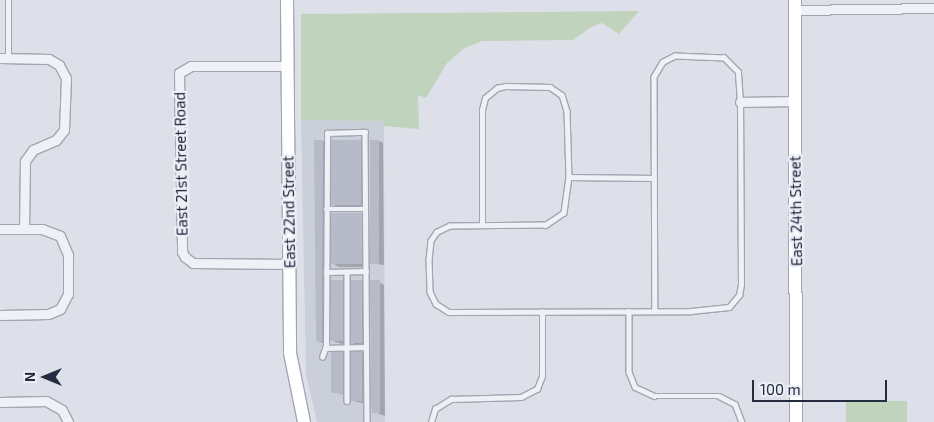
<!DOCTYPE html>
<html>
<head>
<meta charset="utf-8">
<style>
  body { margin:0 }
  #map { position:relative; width:934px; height:422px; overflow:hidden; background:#dde0e8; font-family:"Exo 2",sans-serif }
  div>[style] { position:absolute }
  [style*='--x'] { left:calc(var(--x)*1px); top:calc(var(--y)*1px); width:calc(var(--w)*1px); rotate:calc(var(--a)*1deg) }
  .built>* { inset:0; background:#cbcfda }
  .green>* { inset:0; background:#c0d3bd; transform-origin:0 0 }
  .shadow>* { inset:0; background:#0003 }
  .building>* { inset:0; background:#b7bbc8; transform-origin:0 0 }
  .roads { filter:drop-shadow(1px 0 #a2a6b2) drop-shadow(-1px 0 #a2a6b2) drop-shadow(0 1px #a2a6b2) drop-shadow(0 -1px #a2a6b2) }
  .lane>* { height:4.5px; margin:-2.25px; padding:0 2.25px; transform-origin:2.25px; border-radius:2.25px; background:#f0f1f6 }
  .street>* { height:9px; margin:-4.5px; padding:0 4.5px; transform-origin:4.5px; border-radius:4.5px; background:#f0f1f6 }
  .secondary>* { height:12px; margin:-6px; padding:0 6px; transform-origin:6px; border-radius:6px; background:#fff }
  span { translate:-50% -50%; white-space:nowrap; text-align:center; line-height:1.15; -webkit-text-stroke:4.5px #eceff6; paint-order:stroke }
  .street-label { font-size:15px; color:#252c40 }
  .north { position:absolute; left:20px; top:352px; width:50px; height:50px; -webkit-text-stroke:4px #eceff6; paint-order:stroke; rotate:270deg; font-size:14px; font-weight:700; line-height:20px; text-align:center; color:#252c40 }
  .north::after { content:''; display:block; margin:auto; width:18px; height:22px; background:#252c40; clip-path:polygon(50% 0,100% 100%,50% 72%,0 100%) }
  .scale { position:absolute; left:752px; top:380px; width:135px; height:22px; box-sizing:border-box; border:2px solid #252c40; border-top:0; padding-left:6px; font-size:15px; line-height:18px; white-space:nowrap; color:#252c40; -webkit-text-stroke:4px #eceff6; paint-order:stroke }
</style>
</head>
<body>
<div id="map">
  <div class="built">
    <i style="clip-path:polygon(301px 120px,384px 121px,385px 422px,317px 422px,306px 375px)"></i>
  </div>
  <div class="green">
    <i style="clip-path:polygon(639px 11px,619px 34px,602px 23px,591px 27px,573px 40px,482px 41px,463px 49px,447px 63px,426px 98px,418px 95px,419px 129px,384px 126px,384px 121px,301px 120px,301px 14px)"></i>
    <i style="left:846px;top:401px;width:61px;height:21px"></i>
  </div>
  <div class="shadow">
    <i style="clip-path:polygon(323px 141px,328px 144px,327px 344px,317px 341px)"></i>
    <i style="clip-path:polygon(361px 141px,368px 145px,368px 208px,339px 208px,332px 204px)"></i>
    <i style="clip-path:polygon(379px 141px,383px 143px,384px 265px,371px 263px)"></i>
    <i style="clip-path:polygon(361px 214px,368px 218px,369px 267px,339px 267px,332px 263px)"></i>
    <i style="clip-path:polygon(343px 281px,348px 284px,348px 346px,333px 341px)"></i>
    <i style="clip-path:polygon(362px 282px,367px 285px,367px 345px,358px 346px,352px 343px)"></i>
    <i style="clip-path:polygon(379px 282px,384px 285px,385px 416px,374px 412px)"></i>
    <i style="clip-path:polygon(362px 352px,367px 355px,368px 404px,353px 401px,352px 353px)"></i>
    <i style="clip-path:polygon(343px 353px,348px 356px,348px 395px,332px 392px)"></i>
  </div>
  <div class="building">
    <i style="clip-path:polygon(314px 140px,323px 140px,322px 341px,316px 341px)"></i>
    <i style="left:331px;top:140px;width:30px;height:65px"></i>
    <i style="left:370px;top:140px;width:9px;height:124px"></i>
    <i style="left:331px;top:213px;width:31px;height:51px"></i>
    <i style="left:330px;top:280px;width:13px;height:61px"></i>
    <i style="left:351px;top:280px;width:11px;height:63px"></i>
    <i style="clip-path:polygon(370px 280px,380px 280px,380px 413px,372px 413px,371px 401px)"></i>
    <i style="left:351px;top:351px;width:11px;height:50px"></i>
    <i style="left:331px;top:352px;width:12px;height:41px"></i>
  </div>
  <div class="roads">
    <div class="lane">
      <i style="--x:8;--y:58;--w:58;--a:-90"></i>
      <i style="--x:569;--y:177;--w:85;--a:0.7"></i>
      <i style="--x:326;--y:209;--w:39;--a:0"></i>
      <i style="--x:482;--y:225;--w:115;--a:-90"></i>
      <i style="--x:482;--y:110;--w:12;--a:-76"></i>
      <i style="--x:485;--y:98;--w:16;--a:-40"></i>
      <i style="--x:497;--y:88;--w:9;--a:-13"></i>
      <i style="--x:506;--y:86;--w:44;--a:1.3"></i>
      <i style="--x:550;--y:87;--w:14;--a:34"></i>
      <i style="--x:562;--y:95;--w:17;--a:73"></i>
      <i style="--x:567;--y:111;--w:66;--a:88.3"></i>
      <i style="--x:569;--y:177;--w:36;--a:98"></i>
      <i style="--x:564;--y:213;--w:22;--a:146"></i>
      <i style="--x:546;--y:225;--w:96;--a:179.4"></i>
      <i style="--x:450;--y:226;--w:14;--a:155"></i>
      <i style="--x:437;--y:232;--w:11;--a:124"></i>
      <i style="--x:431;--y:241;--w:19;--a:96"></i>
      <i style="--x:429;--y:260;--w:32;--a:88"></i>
      <i style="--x:430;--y:292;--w:13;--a:63"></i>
      <i style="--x:436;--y:304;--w:15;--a:32"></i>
      <i style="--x:449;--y:312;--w:242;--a:-0.2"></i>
      <i style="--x:691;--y:311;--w:38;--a:-6"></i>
      <i style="--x:729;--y:307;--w:16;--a:-50"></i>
      <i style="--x:739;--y:295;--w:10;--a:-79"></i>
      <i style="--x:741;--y:285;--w:183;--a:-90.3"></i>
      <i style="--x:740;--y:102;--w:30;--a:-94"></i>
      <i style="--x:738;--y:72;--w:20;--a:-135"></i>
      <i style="--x:724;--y:58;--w:49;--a:-177.7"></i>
      <i style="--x:675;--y:56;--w:13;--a:153"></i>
      <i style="--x:663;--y:62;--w:17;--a:121"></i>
      <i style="--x:654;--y:77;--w:233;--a:89.8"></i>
      <i style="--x:326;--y:272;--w:40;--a:-1.4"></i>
      <i style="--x:347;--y:272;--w:129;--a:90"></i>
      <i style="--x:629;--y:311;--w:61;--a:90"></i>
      <i style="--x:629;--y:372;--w:16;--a:68"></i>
      <i style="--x:635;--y:387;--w:21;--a:25"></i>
      <i style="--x:654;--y:396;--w:65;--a:0"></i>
      <i style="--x:719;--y:396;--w:18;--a:27"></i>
      <i style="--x:735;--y:404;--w:19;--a:69"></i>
      <i style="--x:325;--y:348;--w:41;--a:-1.4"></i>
      <i style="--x:322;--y:357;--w:12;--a:-70"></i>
      <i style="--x:326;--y:346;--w:213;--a:-89.7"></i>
      <i style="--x:327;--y:133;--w:38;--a:-2"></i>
      <i style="--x:365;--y:132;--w:290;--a:89.6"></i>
      <i style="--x:431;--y:422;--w:14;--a:-73"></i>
      <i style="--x:435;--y:409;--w:19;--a:-32"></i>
      <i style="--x:451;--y:399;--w:70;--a:-1.6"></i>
      <i style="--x:521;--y:397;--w:18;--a:-27"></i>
      <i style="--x:537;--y:389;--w:14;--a:-69"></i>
      <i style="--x:542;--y:376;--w:64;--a:-90"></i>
    </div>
    <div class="street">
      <i style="--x:795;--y:10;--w:139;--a:-0.8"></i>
      <i style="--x:0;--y:58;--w:49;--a:1.2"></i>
      <i style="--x:49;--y:59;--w:12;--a:31"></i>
      <i style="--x:59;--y:65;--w:15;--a:62"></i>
      <i style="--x:66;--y:78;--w:52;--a:92.2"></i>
      <i style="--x:64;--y:130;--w:13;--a:129"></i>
      <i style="--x:56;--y:140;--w:25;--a:157"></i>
      <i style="--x:33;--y:150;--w:14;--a:126"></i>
      <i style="--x:25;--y:161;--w:68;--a:90.8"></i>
      <i style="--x:288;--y:66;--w:97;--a:180"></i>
      <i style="--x:191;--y:66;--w:14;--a:150"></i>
      <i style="--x:179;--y:73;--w:179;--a:89"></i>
      <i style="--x:182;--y:252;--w:6;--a:59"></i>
      <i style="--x:185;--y:257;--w:10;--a:37"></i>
      <i style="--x:193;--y:263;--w:97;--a:0.6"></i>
      <i style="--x:740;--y:102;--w:55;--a:-1"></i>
      <i style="--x:0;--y:229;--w:42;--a:0"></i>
      <i style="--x:42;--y:229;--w:19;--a:21"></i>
      <i style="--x:60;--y:236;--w:21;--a:67"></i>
      <i style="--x:68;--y:255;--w:39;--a:90"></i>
      <i style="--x:68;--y:294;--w:17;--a:118"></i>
      <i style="--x:60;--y:309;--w:13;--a:157"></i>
      <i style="--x:48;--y:314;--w:48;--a:178.8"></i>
      <i style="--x:0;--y:402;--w:46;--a:-1.2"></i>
      <i style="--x:46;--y:401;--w:18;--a:29"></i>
      <i style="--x:62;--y:410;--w:13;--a:63"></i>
    </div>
    <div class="secondary">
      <i style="--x:287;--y:0;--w:353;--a:89.5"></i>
      <i style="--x:290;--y:353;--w:70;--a:78.5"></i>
      <i style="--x:795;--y:0;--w:422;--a:89.9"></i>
    </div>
  </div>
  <div class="street-label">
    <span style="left:181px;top:164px;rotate:-91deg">East 21st Street Road</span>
    <span style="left:796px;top:211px;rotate:-91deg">East 24th Street</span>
    <span style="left:289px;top:212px;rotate:-91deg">East 22nd Street</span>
  </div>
  <div class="north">N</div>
  <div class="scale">100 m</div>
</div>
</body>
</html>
